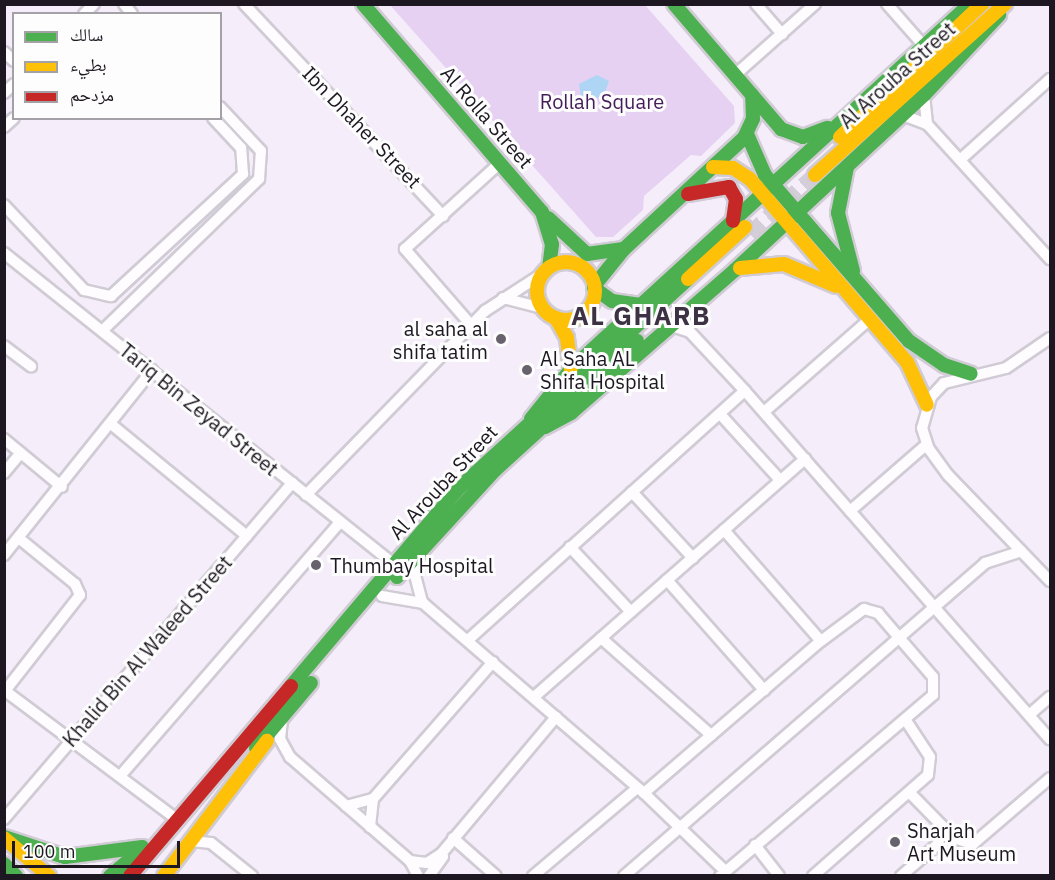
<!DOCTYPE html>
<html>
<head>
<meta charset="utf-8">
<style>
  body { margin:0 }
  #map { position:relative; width:1055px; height:880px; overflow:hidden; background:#f5eefa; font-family:"IBM Plex Sans","Noto Naskh Arabic",sans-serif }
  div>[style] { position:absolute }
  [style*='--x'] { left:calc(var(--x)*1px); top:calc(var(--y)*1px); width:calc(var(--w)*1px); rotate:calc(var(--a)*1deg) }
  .green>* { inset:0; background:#e6d1f2 }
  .water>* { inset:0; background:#afd5f4 }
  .primary-tunnel>* { height:16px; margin-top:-8px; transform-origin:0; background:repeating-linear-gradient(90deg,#d4ced9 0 16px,transparent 0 24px) }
  .roads { filter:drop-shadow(2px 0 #d0cbd4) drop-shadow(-2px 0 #d0cbd4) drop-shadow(0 2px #d0cbd4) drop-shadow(0 -2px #d0cbd4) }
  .street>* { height:10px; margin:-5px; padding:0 5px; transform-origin:5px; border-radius:5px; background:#fefcfe }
  .fast>* { height:14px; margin:-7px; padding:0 7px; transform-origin:7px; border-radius:7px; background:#4caf50 }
  .slow>* { height:14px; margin:-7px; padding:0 7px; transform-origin:7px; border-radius:7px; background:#ffc107 }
  .slow>.ring { margin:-7px; padding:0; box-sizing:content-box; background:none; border:14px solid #ffc107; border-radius:50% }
  .jam>* { height:14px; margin:-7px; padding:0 7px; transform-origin:7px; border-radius:7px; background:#c62828 }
  .dots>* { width:16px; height:16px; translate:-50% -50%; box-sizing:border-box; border:3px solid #fdfdfd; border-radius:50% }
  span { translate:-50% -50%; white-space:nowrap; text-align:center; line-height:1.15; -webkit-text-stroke:6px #fdfdfd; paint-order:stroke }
  .street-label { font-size:20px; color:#1c1720 }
  .park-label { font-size:20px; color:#451c5a }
  .poi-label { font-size:20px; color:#1c1720 }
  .right { translate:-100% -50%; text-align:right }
  .left { translate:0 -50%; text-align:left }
  .district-label { font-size:26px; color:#3d3244; font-weight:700; letter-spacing:1.5px }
  .frame { position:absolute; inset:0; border:6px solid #1c1720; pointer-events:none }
  .legend { position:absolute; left:12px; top:12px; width:210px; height:108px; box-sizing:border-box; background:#fdfdfd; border:2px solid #a3a1a5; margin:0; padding:8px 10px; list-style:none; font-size:18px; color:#1c1720 }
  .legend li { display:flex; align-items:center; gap:12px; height:30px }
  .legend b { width:30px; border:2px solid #a3a1a5 }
  .scale { position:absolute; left:12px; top:841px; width:168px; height:27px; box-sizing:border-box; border:3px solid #1c1720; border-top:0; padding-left:8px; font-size:18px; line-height:21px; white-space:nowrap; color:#1c1720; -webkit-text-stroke:4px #fdfdfd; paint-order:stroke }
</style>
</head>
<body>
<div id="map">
  <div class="green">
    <i style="clip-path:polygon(390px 5px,645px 5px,734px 106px,735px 123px,701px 156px,691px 155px,644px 196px,643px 210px,613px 237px,596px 237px)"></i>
  </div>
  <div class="water">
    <i style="clip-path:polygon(597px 75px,609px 81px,604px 95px,582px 104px,579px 84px)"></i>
  </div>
  <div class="primary-tunnel">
    <i style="--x:750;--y:234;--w:88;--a:-42.2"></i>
  </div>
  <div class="roads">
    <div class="street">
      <i style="--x:124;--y:4;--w:13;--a:51"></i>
      <i style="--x:244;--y:4;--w:291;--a:46.8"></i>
      <i style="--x:756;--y:4;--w:40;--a:49"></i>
      <i style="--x:887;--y:4;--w:55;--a:48.7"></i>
      <i style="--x:84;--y:14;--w:14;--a:-45"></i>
      <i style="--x:4;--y:52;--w:13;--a:42"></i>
      <i style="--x:735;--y:75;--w:107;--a:-41.6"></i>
      <i style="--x:4;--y:93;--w:13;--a:-42"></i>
      <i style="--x:924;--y:95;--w:29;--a:84"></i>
      <i style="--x:903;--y:115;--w:26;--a:21"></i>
      <i style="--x:927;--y:124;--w:183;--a:47.7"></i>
      <i style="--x:4;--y:127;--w:13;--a:-42"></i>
      <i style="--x:961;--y:159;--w:120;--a:-42"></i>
      <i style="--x:4;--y:205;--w:117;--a:46.7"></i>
      <i style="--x:84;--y:290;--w:28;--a:13"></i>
      <i style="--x:111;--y:296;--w:180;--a:-42.7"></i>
      <i style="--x:243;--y:174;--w:26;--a:-94"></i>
      <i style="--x:241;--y:148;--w:41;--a:-133"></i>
      <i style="--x:4;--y:253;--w:498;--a:38.6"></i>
      <i style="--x:503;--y:298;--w:40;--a:14.4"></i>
      <i style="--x:471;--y:325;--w:101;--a:-131"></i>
      <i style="--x:405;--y:249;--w:130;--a:-42.2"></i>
      <i style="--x:672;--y:326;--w:19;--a:18"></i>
      <i style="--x:690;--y:332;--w:81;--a:47"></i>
      <i style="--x:745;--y:391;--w:463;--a:48.8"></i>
      <i style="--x:102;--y:331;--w:219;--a:-44.1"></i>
      <i style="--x:259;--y:179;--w:28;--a:-86"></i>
      <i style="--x:261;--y:151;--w:60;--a:-133"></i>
      <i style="--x:1050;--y:338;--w:53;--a:145.7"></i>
      <i style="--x:1006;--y:368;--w:64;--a:166.4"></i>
      <i style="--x:944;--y:383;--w:19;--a:133"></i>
      <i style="--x:931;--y:397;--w:32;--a:106"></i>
      <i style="--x:922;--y:428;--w:22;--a:72"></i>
      <i style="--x:929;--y:449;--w:32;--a:54"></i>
      <i style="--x:948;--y:475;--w:147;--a:46.1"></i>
      <i style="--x:4;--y:346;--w:34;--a:37"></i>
      <i style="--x:764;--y:412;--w:141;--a:-41.3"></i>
      <i style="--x:720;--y:414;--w:89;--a:47.7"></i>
      <i style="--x:111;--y:424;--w:176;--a:39.5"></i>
      <i style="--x:4;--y:439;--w:75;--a:39.6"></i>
      <i style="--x:4;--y:473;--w:26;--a:-50"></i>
      <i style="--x:632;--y:492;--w:90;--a:47.3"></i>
      <i style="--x:306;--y:495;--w:257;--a:-45.8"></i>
      <i style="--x:485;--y:311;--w:68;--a:-33"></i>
      <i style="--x:850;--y:511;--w:101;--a:-41"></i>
      <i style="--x:724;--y:530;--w:147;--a:48.9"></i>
      <i style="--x:570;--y:547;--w:89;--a:46.8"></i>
      <i style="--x:4;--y:555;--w:237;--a:-51.3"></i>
      <i style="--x:411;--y:560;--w:43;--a:75.3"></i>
      <i style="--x:667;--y:580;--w:147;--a:48.6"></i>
      <i style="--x:382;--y:596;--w:42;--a:9.7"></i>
      <i style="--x:423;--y:603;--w:291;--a:40.7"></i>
      <i style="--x:644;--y:793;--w:112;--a:43.9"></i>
      <i style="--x:601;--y:638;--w:147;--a:41.4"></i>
      <i style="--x:468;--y:640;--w:372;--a:-42"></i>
      <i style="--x:4;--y:690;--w:209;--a:36.8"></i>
      <i style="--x:5;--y:691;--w:122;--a:-52"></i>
      <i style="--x:80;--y:595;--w:12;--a:-114"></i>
      <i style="--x:75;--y:584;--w:71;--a:-140.7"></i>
      <i style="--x:534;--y:697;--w:361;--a:-41.3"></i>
      <i style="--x:1029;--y:715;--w:28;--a:-41"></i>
      <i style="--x:282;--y:720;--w:19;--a:96"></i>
      <i style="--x:280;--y:739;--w:21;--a:61"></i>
      <i style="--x:290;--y:757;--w:159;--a:40.9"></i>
      <i style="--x:410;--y:861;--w:17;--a:62"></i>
      <i style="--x:121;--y:775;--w:335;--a:-49.1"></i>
      <i style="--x:644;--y:793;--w:233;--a:-40.7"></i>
      <i style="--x:821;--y:641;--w:54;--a:-36.7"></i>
      <i style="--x:864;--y:609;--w:15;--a:16"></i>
      <i style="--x:878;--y:613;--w:84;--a:49.3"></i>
      <i style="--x:933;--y:677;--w:18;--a:90"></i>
      <i style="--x:933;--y:695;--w:280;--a:139.6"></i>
      <i style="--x:910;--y:793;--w:63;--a:45.6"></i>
      <i style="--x:954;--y:838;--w:20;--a:18"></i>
      <i style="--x:973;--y:844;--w:101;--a:-40.6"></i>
      <i style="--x:346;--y:806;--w:28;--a:-15"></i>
      <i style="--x:4;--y:819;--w:443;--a:-49.4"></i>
      <i style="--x:370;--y:827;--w:28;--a:-84"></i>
      <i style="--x:373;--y:799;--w:182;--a:-48.8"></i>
      <i style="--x:453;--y:838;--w:57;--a:41.5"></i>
      <i style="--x:191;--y:841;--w:20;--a:6"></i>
      <i style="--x:211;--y:843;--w:53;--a:38.8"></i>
      <i style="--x:755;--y:845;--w:39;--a:52"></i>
      <i style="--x:410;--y:861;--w:17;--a:7"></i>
      <i style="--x:427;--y:863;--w:17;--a:-33"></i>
      <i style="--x:441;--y:854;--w:179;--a:-50"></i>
      <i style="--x:429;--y:876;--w:24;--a:-54"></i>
      <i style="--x:533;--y:876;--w:136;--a:-40.2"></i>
      <i style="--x:624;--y:876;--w:478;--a:-40.9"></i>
      <i style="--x:985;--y:563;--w:38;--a:-18"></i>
      <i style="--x:813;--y:876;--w:153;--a:-41.3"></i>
      <i style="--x:928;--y:775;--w:18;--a:-84"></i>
      <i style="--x:930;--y:757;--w:45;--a:-123.3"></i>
      <i style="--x:901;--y:876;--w:49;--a:-40.9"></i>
      <i style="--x:938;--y:844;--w:18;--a:-74"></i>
    </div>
    <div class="fast">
      <i style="--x:363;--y:4;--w:274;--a:49.3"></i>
      <i style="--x:542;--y:212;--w:34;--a:73"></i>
      <i style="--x:552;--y:244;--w:23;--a:97"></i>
      <i style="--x:674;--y:4;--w:165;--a:49.4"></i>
      <i style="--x:781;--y:129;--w:23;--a:20"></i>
      <i style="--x:803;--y:137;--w:26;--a:-21"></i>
      <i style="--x:747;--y:134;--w:45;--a:66.3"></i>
      <i style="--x:765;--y:175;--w:220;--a:49.1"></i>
      <i style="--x:909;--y:341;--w:42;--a:34.4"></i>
      <i style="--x:944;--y:365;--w:28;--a:18"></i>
      <i style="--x:847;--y:167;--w:47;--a:101.1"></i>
      <i style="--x:838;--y:213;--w:60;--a:75.5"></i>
      <i style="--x:548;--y:218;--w:53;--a:42.7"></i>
      <i style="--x:587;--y:254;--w:35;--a:-8"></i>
      <i style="--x:594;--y:286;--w:48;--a:-51"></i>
      <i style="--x:624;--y:249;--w:163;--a:-42.8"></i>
      <i style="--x:744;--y:138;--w:21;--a:-65"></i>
      <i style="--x:753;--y:119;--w:24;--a:-92"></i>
      <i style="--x:594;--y:288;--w:22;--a:36"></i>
      <i style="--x:612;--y:301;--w:29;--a:8"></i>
      <i style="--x:531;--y:419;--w:64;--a:-51.3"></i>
      <i style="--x:571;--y:369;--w:541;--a:-42.45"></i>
      <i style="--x:545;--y:427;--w:30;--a:-28"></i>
      <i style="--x:571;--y:413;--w:218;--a:-41.1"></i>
      <i style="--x:735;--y:270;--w:258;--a:-42.8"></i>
      <i style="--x:924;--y:95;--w:110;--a:-46.8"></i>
      <i style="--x:397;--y:577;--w:145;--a:-47.5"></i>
      <i style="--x:495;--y:470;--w:192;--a:-42.3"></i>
      <i style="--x:291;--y:686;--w:260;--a:-49.7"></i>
      <i style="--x:459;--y:488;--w:310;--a:-42.4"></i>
      <i style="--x:256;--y:748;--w:85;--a:-49.8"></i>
      <i style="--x:4;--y:837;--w:64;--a:18.2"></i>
      <i style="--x:65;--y:857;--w:78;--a:-7.4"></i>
      <i style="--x:4;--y:864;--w:17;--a:45"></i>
      <i style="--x:4;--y:874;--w:2;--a:63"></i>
      <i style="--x:110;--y:876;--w:35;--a:-40"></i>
    </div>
    <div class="slow">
      <i style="--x:840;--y:137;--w:195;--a:-43.1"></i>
      <i style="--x:713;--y:167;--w:20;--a:3"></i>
      <i style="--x:733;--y:168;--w:20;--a:33"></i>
      <i style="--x:750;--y:179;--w:241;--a:49.4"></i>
      <i style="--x:907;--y:362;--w:47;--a:65.1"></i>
      <i style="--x:815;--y:175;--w:256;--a:-42"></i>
      <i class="ring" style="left:537px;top:262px;width:44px;height:44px"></i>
      <i style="--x:740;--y:268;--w:44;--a:-5.2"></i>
      <i style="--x:784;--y:264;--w:56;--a:22.9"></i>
      <i style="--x:688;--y:279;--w:77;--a:-42.4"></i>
      <i style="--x:556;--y:318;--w:23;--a:61"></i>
      <i style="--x:567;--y:338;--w:31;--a:83"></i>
      <i style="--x:4;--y:838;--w:59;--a:40.2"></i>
      <i style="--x:164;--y:876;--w:170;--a:-52.7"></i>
    </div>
    <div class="jam">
      <i style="--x:688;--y:194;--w:42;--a:-9.7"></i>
      <i style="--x:729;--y:187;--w:14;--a:60"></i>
      <i style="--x:736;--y:199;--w:22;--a:98"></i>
      <i style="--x:130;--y:876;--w:249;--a:-49.7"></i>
    </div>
  </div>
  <div class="dots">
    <i style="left:501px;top:339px;background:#68626c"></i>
    <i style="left:527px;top:370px;background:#68626c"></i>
    <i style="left:316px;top:565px;background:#68626c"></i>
    <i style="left:895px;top:842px;background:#68626c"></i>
  </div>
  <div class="street-label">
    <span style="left:897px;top:75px;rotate:-42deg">Al Arouba Street</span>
    <span style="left:487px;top:117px;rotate:49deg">Al Rolla Street</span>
    <span style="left:362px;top:127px;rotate:46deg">Ibn Dhaher Street</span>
    <span style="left:199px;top:409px;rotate:39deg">Tariq Bin Zeyad Street</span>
    <span style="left:443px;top:482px;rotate:-47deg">Al Arouba Street</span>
    <span style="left:147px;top:651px;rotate:-49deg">Khalid Bin Al Waleed Street</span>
  </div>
  <div class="park-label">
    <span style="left:602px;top:101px">Rollah Square</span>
  </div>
  <div class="poi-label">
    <span class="right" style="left:488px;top:340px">al saha al<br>shifa tatim</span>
    <span class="left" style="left:540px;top:370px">Al Saha AL<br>Shifa Hospital</span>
    <span class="left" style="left:330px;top:565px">Thumbay Hospital</span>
    <span class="left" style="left:907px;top:842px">Sharjah<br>Art Museum</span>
  </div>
  <div class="district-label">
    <span style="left:641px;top:316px">AL GHARB</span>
  </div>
  <div class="frame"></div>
  <ul class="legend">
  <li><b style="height:8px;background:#4caf50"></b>سالك</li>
  <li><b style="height:8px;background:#ffc107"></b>بطيء</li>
  <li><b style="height:8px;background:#c62828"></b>مزدحم</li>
  </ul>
  <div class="scale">100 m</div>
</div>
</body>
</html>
